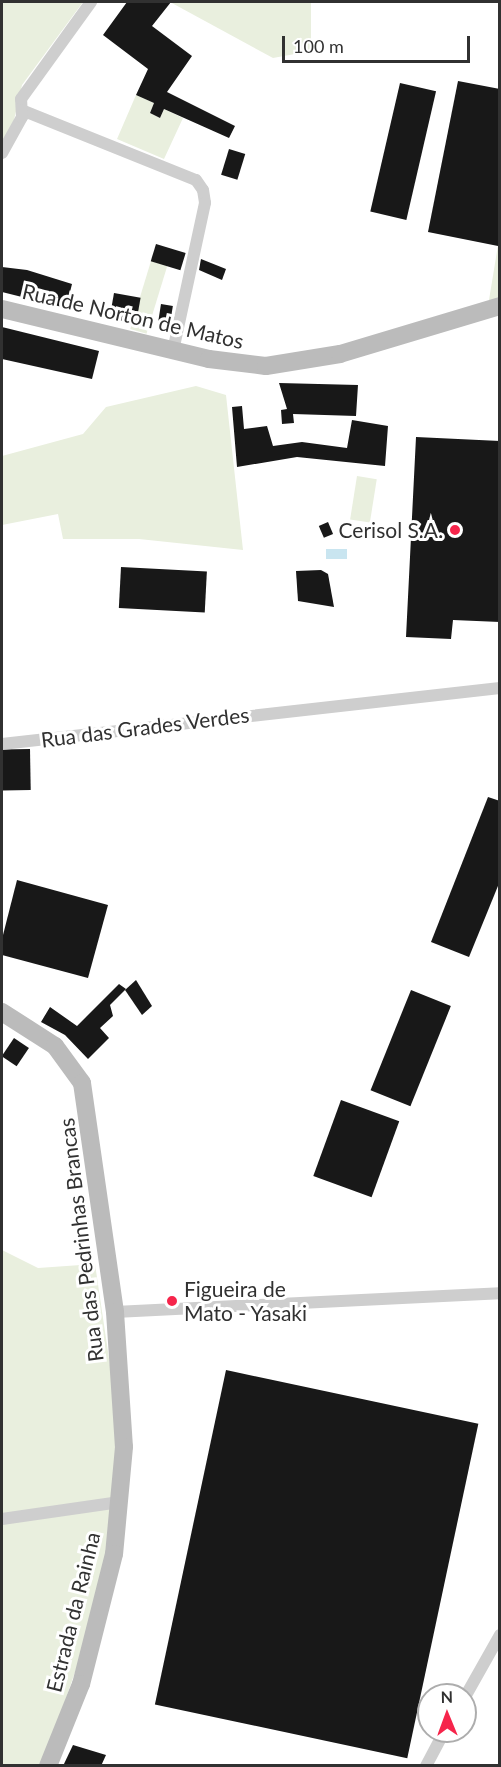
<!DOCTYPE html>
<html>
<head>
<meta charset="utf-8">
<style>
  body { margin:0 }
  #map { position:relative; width:501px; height:1767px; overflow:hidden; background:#fff; font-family:Lato,sans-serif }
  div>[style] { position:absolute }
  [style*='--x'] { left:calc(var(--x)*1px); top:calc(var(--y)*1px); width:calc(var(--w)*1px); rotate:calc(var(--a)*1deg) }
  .green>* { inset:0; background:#e9efde; transform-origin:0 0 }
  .water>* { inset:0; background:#c9e5f0; transform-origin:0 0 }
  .building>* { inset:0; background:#181818; transform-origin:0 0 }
  .street>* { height:12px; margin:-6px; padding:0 6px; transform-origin:6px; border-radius:6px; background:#cecece }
  .secondary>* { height:18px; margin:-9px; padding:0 9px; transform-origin:9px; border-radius:9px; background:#bbb }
  .dots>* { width:16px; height:16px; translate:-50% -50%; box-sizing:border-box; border:3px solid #fff; border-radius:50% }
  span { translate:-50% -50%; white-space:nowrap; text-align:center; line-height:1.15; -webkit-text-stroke:6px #fff; paint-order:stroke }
  .street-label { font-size:21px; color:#313131 }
  .poi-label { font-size:21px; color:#313131 }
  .right { translate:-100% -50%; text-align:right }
  .left { translate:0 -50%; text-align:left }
  .frame { position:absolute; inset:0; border:3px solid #313131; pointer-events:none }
  .north { position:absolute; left:417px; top:1683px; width:60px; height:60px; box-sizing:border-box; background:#fff; border:2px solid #adadad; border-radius:50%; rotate:359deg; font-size:16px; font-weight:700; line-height:24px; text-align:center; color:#313131 }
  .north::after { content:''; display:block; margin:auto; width:21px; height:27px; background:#f6254b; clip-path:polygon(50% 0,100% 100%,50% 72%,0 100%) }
  .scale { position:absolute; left:282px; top:36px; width:188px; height:27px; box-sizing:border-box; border:3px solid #313131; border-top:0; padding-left:8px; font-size:18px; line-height:21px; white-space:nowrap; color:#313131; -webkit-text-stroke:4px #fff; paint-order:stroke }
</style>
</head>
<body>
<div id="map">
  <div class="green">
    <i style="clip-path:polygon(2px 2px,83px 2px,22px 85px,14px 120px,2px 147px)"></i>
    <i style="clip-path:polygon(170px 2px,311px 2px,311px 51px,273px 58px)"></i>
    <i style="clip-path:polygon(136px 95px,154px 103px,150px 113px,160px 118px,164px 109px,183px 118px,164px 159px,117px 139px)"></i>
    <i style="clip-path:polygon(499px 239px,499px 314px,489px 300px)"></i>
    <i style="left:151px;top:261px;width:17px;height:71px;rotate:17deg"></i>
    <i style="clip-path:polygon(196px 386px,226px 395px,243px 550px,139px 539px,63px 539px,58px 514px,2px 525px,2px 456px,83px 434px,106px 407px)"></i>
    <i style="left:357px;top:476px;width:20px;height:44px;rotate:9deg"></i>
    <i style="clip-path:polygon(2px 1250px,38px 1268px,95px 1264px,115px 1399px,116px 1520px,85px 1643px,43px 1765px,2px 1765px)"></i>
  </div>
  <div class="water">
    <i style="left:326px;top:549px;width:21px;height:10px"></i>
  </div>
  <div class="building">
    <i style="clip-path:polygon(127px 2px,171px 2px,152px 26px,192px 56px,167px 92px,235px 126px,229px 138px,164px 109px,160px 118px,150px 113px,154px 103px,136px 95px,148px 69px,103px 35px)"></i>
    <i style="clip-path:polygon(458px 81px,500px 89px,498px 246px,428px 232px)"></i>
    <i style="left:400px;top:83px;width:37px;height:132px;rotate:13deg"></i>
    <i style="left:229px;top:149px;width:17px;height:27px;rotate:17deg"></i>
    <i style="left:156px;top:244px;width:31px;height:18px;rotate:17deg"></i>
    <i style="clip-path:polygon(201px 259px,226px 269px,222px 280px,199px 270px)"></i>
    <i style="clip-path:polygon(2px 267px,27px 270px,72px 284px,66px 308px,2px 292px)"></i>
    <i style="left:114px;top:293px;width:27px;height:26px;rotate:10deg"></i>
    <i style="left:161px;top:304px;width:12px;height:25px;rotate:9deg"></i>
    <i style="clip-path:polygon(2px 327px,99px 351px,92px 379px,2px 359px)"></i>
    <i style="clip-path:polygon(279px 383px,358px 385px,356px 416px,293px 414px,294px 423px,282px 424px,281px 410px,287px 409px)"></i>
    <i style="clip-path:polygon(242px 406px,244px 429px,267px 426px,273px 446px,302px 442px,347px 448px,352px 420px,388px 426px,385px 466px,297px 457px,237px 467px,232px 407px)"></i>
    <i style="clip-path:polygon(416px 437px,500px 441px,500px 622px,453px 620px,451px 639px,406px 637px)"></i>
    <i style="left:328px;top:522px;width:13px;height:10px;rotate:67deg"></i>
    <i style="left:121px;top:567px;width:86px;height:41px;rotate:3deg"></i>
    <i style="clip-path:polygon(321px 570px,328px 574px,334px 607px,298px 601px,296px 571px)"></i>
    <i style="left:30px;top:749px;width:41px;height:28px;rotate:89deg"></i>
    <i style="clip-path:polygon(488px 797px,500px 801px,500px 881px,469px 957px,431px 942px)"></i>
    <i style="clip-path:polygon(17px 880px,108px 905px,88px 978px,2px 955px,2px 939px)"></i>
    <i style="clip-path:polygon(136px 980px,152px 1006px,142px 1015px,125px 990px)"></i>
    <i style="clip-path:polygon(119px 984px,126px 989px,110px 1005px,113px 1016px,100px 1028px,109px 1038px,88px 1059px,65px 1035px,41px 1022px,50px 1007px,77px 1026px)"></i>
    <i style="left:411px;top:990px;width:43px;height:108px;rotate:22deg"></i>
    <i style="left:14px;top:1038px;width:18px;height:22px;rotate:34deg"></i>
    <i style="left:341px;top:1100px;width:62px;height:81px;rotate:20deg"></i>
    <i style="left:226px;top:1370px;width:258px;height:342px;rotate:12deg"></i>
    <i style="clip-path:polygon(73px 1745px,106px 1755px,101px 1766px,63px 1766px)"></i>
  </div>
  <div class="street">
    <i style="--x:24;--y:111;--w:185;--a:21.9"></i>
    <i style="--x:196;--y:180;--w:12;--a:55"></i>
    <i style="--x:203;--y:190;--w:13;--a:81"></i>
    <i style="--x:205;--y:203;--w:151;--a:102.2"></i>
    <i style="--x:2;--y:153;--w:41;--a:-60.9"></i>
    <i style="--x:22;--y:117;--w:18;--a:-93"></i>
    <i style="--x:21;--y:99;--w:120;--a:-54.2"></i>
    <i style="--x:2;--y:744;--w:501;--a:-6.42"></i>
    <i style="--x:115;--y:1312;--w:385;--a:-2.8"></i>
    <i style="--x:2;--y:1519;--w:119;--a:-8.2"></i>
    <i style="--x:465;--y:1697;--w:71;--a:-60.6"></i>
    <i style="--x:426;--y:1766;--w:40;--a:-62"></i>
  </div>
  <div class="secondary">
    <i style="--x:2;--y:309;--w:213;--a:13.6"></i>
    <i style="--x:209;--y:359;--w:57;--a:7"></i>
    <i style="--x:266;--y:366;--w:75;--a:-9.2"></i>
    <i style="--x:340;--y:354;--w:167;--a:-16.7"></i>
    <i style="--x:2;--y:1012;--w:63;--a:32.7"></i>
    <i style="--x:55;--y:1046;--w:46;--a:53.9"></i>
    <i style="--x:82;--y:1083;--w:231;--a:81.8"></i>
    <i style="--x:115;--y:1312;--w:135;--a:86.2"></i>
    <i style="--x:124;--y:1447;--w:107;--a:95.3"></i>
    <i style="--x:114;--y:1554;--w:134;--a:104.2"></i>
    <i style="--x:81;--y:1684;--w:88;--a:111.9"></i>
  </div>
  <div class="dots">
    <i style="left:455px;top:530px;background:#f6254b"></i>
    <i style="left:172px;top:1301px;background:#f6254b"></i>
  </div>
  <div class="street-label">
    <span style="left:133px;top:316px;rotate:13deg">Rua de Norton de Matos</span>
    <span style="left:145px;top:727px;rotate:-7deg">Rua das Grades Verdes</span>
    <span style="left:81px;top:1240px;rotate:-97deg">Rua das Pedrinhas Brancas</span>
    <span style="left:73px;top:1612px;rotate:-76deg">Estrada da Rainha</span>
  </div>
  <div class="poi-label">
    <span class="right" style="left:443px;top:530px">Cerisol S.A.</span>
    <span class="left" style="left:184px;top:1301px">Figueira de<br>Mato - Yasaki</span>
  </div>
  <div class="frame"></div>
  <div class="north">N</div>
  <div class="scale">100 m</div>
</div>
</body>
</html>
